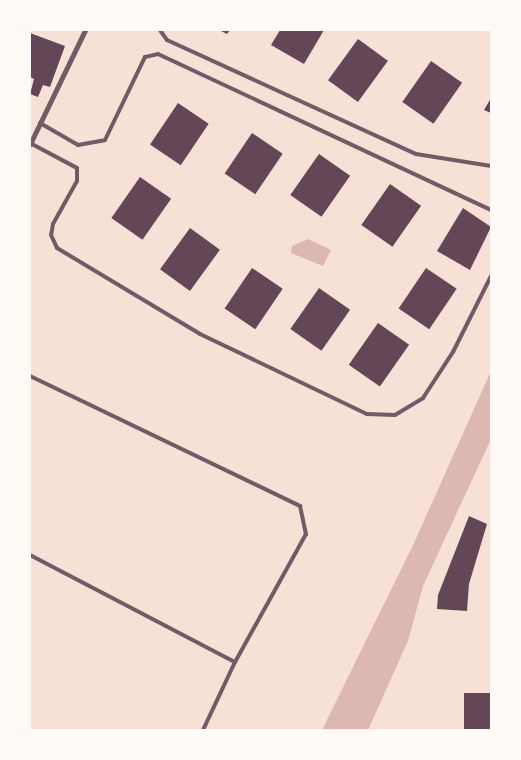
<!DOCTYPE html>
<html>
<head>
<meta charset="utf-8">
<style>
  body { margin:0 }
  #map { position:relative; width:521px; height:760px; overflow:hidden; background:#f7e1d7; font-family:Karla,sans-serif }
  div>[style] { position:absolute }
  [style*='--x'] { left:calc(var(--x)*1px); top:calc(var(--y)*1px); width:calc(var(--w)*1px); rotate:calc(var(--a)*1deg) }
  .water>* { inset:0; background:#dcb8b0 }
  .building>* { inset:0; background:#644757; transform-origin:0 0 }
  .service>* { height:4px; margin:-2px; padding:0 2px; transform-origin:2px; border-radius:2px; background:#755966 }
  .minor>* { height:5px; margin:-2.5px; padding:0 2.5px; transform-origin:2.5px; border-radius:2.5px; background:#755966 }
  span { translate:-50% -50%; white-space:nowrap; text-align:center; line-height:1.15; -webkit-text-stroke:4px #fffaf5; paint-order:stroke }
  .frame { position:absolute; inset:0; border:31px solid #fffaf5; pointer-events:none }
</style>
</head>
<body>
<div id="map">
  <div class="water">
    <i style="clip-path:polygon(308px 239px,331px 250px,323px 266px,291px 253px,292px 246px)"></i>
    <i style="clip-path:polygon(491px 371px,491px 439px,423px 586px,408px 641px,368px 730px,322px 730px,414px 543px)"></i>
  </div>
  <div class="building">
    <i style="clip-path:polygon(219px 30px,230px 30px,227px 34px)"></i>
    <i style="clip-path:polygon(280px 30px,324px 30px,304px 64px,271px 45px)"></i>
    <i style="clip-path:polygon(30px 33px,65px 46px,50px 87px,43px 85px,38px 97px,30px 94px,34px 79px,30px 77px)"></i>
    <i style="left:358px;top:39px;width:37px;height:51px;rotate:36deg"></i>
    <i style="left:431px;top:61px;width:38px;height:50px;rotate:35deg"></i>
    <i style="clip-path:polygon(491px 98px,491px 113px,484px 110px)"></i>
    <i style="left:178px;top:103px;width:37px;height:50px;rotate:34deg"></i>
    <i style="left:252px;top:133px;width:37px;height:49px;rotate:34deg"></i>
    <i style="left:319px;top:154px;width:38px;height:50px;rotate:35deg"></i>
    <i style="left:140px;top:177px;width:38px;height:50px;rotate:35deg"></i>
    <i style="left:390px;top:184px;width:38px;height:50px;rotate:35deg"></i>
    <i style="clip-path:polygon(463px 208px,491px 227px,470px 270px,437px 251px)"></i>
    <i style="left:190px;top:228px;width:37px;height:51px;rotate:36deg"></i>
    <i style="left:252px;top:268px;width:37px;height:49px;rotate:34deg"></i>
    <i style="left:426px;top:268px;width:37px;height:49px;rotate:34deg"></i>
    <i style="left:319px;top:288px;width:38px;height:50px;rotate:35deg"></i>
    <i style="left:378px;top:323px;width:38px;height:51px;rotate:35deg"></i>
    <i style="clip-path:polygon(469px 516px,487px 524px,469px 584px,467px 611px,437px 609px,438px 595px)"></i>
    <i style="left:464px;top:693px;width:27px;height:37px"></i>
  </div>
  <div class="service">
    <i style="--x:160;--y:30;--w:12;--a:55"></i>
    <i style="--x:167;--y:40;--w:274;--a:24.6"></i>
    <i style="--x:416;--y:154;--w:76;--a:9.1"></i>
    <i style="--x:40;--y:123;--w:44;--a:30.1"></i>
    <i style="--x:78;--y:145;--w:27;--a:-10"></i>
    <i style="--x:105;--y:140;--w:92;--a:-64.3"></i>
    <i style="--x:145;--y:57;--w:13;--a:-13"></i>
    <i style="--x:158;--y:54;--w:368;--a:25.1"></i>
    <i style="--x:30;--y:143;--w:53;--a:28"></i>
    <i style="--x:77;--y:168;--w:13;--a:90"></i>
    <i style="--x:77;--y:181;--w:49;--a:119.2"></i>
    <i style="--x:53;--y:224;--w:11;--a:100"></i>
    <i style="--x:51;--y:235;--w:14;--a:65"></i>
    <i style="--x:57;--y:248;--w:167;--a:31"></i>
    <i style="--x:200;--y:334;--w:185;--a:25.6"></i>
    <i style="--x:367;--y:414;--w:28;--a:2"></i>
    <i style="--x:395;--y:415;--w:33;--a:-31"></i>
    <i style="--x:423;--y:398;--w:55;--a:-56.9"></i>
    <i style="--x:453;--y:352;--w:85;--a:-63.4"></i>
    <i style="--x:30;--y:376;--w:300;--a:25.7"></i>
    <i style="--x:300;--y:506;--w:29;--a:78"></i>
    <i style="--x:306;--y:534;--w:146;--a:119"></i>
    <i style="--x:235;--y:662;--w:75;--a:115.2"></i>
    <i style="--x:30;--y:555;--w:231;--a:27.6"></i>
  </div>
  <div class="minor">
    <i style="--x:30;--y:144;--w:127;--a:-64.2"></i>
  </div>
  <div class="frame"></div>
</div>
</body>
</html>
